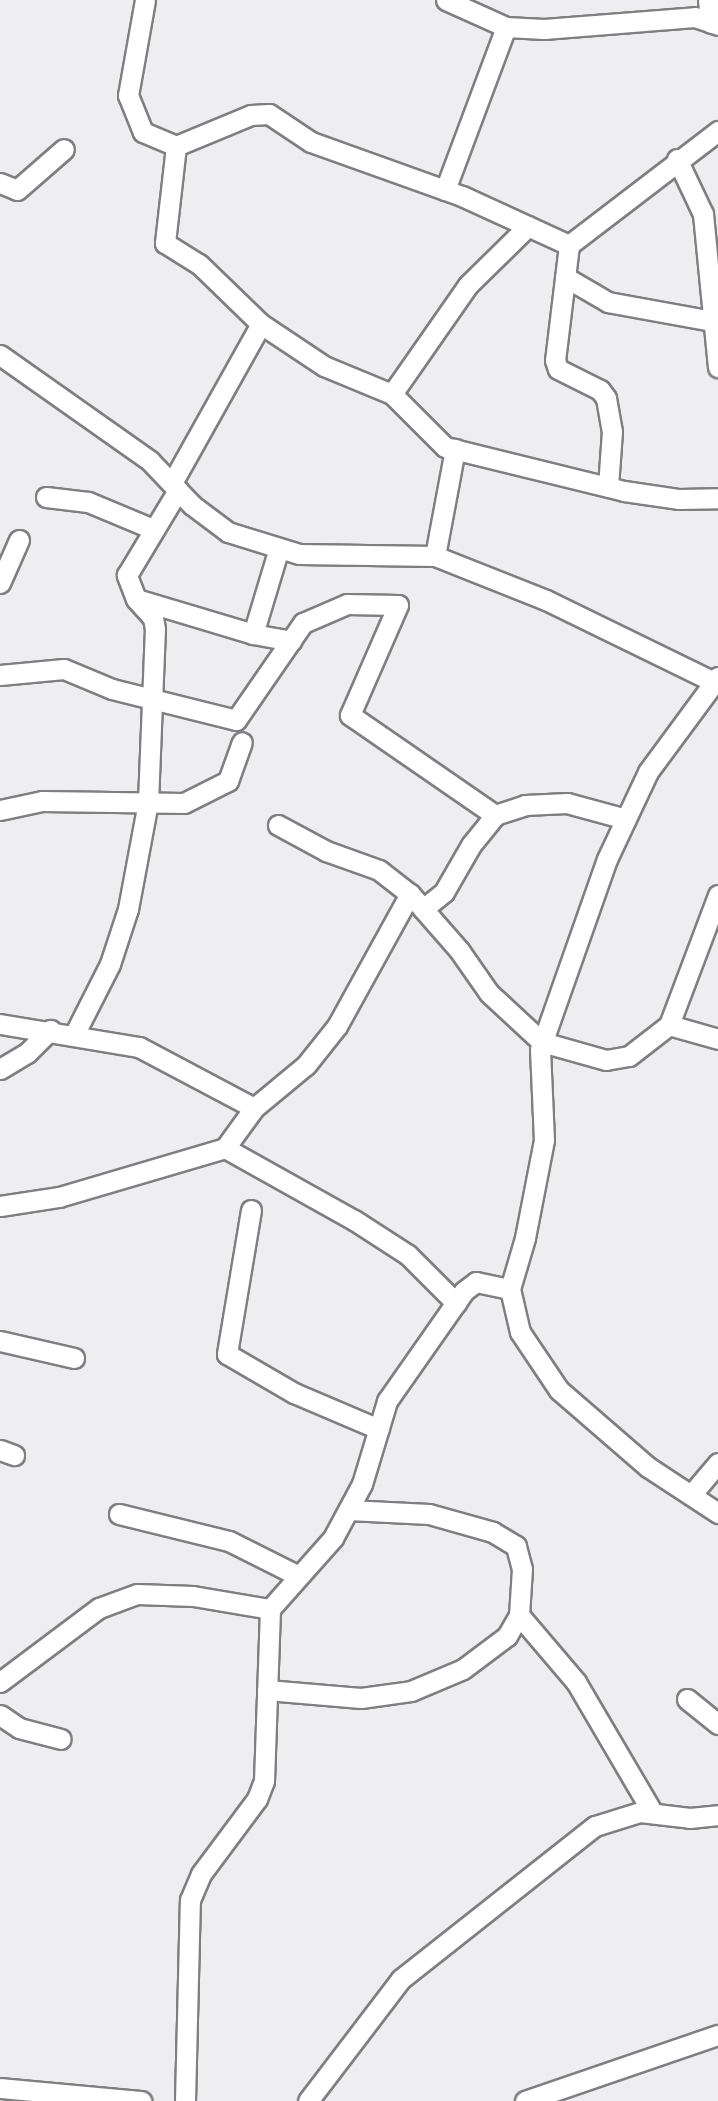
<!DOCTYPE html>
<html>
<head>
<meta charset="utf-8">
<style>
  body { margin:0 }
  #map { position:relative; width:718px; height:2101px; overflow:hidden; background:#eeeef1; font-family:"Asap Condensed",sans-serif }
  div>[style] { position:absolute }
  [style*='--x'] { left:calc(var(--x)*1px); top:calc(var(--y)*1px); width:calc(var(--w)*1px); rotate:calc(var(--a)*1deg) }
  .roads { filter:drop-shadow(2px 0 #7f7e81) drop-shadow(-2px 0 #7f7e81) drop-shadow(0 2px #7f7e81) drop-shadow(0 -2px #7f7e81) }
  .minor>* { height:19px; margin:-9.5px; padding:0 9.5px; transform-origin:9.5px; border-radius:9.5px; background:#fff }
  span { translate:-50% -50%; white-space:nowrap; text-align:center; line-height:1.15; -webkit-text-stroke:7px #fbfbfe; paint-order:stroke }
</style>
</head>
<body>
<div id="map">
  <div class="roads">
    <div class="minor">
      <i style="--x:145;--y:0;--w:97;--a:100.1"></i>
      <i style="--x:128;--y:95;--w:40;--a:68"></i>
      <i style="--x:143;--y:132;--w:36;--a:23"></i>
      <i style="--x:176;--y:146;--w:81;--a:-22.5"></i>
      <i style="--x:251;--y:115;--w:18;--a:-3"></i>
      <i style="--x:269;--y:114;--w:50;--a:33.7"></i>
      <i style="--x:311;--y:142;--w:160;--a:19.7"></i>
      <i style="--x:462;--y:196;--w:118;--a:24.6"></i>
      <i style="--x:569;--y:245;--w:188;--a:-37.4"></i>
      <i style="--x:446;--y:0;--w:66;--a:24.2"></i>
      <i style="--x:506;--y:27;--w:38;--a:3"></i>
      <i style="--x:544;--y:29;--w:151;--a:-4.5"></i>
      <i style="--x:695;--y:17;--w:24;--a:19"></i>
      <i style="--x:708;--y:0;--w:23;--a:83"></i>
      <i style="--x:176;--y:146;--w:98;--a:96.5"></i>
      <i style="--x:165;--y:243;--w:40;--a:32"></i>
      <i style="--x:199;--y:264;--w:86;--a:44.1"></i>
      <i style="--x:261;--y:324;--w:76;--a:33.7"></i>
      <i style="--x:324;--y:366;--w:74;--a:22.4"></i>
      <i style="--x:392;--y:394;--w:75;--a:45"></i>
      <i style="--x:445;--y:447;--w:184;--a:13.8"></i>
      <i style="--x:624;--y:491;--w:56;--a:8.3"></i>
      <i style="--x:679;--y:499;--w:39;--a:-1"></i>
      <i style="--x:677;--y:159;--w:61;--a:64.7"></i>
      <i style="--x:703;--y:214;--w:154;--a:84.4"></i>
      <i style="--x:0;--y:183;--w:18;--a:22"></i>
      <i style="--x:17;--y:190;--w:62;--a:-41.1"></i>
      <i style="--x:445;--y:190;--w:174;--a:-69.5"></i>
      <i style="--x:569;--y:245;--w:116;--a:96.9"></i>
      <i style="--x:555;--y:360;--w:9;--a:72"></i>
      <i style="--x:558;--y:369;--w:47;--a:26.6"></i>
      <i style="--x:600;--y:390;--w:10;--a:53"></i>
      <i style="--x:606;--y:398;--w:34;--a:80"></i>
      <i style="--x:612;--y:431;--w:56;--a:94.1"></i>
      <i style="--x:565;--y:277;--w:50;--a:30.2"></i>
      <i style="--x:608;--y:302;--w:107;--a:10.3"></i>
      <i style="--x:0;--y:355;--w:184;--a:35.2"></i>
      <i style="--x:150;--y:461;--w:61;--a:46.3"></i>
      <i style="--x:192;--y:505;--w:45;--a:36.9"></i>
      <i style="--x:228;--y:532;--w:74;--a:17.2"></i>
      <i style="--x:299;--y:554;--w:136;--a:0.8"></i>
      <i style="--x:435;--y:556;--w:119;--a:21.6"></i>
      <i style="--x:546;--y:600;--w:191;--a:26"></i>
      <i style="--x:392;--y:394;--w:133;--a:-55.1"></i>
      <i style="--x:468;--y:285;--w:84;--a:-44.5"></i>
      <i style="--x:172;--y:483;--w:182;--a:-60.8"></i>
      <i style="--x:46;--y:497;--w:42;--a:6.8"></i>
      <i style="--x:88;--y:502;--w:70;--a:22.6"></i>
      <i style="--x:279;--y:548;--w:90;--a:106.8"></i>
      <i style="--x:253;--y:634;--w:39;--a:10"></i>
      <i style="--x:435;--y:556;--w:109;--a:-79.4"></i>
      <i style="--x:0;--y:583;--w:47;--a:-66.2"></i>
      <i style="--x:140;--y:600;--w:118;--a:16.7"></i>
      <i style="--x:0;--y:675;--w:64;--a:-5.4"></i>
      <i style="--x:64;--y:669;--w:52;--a:22.6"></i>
      <i style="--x:112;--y:689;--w:128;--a:14"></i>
      <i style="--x:236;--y:720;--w:118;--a:-55.4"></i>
      <i style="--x:303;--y:623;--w:48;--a:-23.4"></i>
      <i style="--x:347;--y:604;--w:51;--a:1.1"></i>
      <i style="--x:398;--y:605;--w:120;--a:113.6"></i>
      <i style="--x:350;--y:715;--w:176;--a:34.6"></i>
      <i style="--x:718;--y:677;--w:118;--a:126.4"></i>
      <i style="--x:648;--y:772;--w:96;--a:115.2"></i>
      <i style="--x:607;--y:859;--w:201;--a:109.4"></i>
      <i style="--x:540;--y:1049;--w:91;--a:87.5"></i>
      <i style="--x:544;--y:1140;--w:100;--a:101"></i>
      <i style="--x:525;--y:1238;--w:53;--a:106.4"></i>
      <i style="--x:510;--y:1289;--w:44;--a:76.9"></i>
      <i style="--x:520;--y:1332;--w:70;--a:56.1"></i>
      <i style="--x:559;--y:1390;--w:118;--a:40.9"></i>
      <i style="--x:648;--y:1467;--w:84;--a:33.3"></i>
      <i style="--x:0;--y:810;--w:43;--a:-12.1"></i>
      <i style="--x:42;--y:801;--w:142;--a:0.8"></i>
      <i style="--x:184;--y:803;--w:49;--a:-26.6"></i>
      <i style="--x:228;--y:781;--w:41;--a:-70.3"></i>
      <i style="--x:278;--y:825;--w:55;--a:28.4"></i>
      <i style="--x:326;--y:851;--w:56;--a:19.7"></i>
      <i style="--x:379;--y:870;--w:39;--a:38"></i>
      <i style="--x:410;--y:894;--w:74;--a:48.8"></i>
      <i style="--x:459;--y:950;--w:52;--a:55.1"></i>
      <i style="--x:489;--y:993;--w:72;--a:42.8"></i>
      <i style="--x:542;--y:1042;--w:66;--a:15.7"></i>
      <i style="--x:606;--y:1060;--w:23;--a:-10"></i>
      <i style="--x:629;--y:1056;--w:51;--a:-37.8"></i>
      <i style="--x:669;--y:1025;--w:51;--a:15.9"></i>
      <i style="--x:423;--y:909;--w:27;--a:-39"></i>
      <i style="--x:444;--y:892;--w:54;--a:-60.1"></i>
      <i style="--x:471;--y:845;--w:38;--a:-51"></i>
      <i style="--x:495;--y:815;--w:32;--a:-18"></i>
      <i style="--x:525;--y:805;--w:42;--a:-2.7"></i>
      <i style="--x:567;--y:803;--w:61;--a:15.2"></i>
      <i style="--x:0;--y:1024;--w:141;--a:9.4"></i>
      <i style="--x:139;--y:1047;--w:130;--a:27.9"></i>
      <i style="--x:669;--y:1025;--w:139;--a:-69.3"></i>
      <i style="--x:75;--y:1033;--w:77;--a:-63.1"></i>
      <i style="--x:110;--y:964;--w:58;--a:-71.9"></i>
      <i style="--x:128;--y:909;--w:109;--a:-79.4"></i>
      <i style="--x:148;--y:802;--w:173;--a:-87.7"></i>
      <i style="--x:155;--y:629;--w:11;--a:-100"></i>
      <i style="--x:153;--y:618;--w:25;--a:-132"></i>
      <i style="--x:136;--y:599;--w:26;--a:-111"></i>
      <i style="--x:127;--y:575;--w:99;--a:-59"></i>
      <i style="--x:0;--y:1069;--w:31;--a:-31"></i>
      <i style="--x:27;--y:1053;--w:33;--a:-45"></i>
      <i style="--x:225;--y:1148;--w:148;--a:29.2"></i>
      <i style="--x:354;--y:1220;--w:64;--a:32.9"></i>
      <i style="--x:408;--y:1255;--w:68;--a:45"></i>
      <i style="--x:0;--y:1206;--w:60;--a:-8.7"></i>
      <i style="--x:59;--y:1197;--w:173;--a:-16.4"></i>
      <i style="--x:225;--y:1148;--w:49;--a:-54.1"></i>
      <i style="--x:254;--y:1108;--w:67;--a:-39.6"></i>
      <i style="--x:306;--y:1065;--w:50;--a:-51.5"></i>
      <i style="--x:337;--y:1026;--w:151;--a:-61.1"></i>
      <i style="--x:251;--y:1210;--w:146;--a:99.5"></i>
      <i style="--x:227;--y:1354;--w:78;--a:30.2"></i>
      <i style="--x:294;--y:1393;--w:92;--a:23"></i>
      <i style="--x:0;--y:1341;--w:76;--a:12.9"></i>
      <i style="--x:0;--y:1450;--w:15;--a:20"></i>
      <i style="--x:691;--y:1495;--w:42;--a:-49.8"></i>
      <i style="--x:119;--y:1514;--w:113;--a:13.8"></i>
      <i style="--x:229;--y:1541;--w:78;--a:26.6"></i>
      <i style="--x:519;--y:1615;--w:88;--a:49.6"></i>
      <i style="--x:576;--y:1682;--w:152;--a:59.6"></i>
      <i style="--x:0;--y:1682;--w:124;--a:-36.8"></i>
      <i style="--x:99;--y:1608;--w:40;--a:-20.2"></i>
      <i style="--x:137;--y:1594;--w:56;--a:2"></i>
      <i style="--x:193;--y:1596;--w:78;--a:9.6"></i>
      <i style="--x:267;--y:1690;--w:94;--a:4.9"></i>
      <i style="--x:361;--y:1698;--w:50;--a:-8"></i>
      <i style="--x:411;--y:1691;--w:56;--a:-22.9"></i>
      <i style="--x:463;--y:1669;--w:55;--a:-36.9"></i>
      <i style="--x:507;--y:1636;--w:24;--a:-60"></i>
      <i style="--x:519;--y:1615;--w:46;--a:-86.3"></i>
      <i style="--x:522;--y:1569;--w:24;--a:-105"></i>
      <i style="--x:516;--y:1546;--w:27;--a:-149"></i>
      <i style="--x:493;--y:1532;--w:66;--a:-164.3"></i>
      <i style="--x:429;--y:1514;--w:81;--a:-177.2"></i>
      <i style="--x:687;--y:1699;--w:40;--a:39"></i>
      <i style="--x:0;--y:1715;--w:23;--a:34"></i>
      <i style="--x:19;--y:1728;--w:43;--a:14.7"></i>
      <i style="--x:0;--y:2088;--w:142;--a:5.3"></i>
      <i style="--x:185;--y:2101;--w:201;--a:-88.6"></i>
      <i style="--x:190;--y:1900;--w:28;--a:-67"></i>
      <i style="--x:201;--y:1874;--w:94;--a:-53.3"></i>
      <i style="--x:257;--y:1799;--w:19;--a:-69"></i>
      <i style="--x:264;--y:1781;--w:172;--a:-88"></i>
      <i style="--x:270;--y:1609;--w:95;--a:-48.4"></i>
      <i style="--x:333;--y:1538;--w:61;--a:-61.8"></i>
      <i style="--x:362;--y:1484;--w:87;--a:-73.2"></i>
      <i style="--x:387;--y:1401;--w:134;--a:-55"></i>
      <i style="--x:464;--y:1291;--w:15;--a:-37"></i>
      <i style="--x:476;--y:1282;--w:35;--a:12"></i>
      <i style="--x:308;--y:2101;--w:153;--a:-52.7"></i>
      <i style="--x:401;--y:1979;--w:247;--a:-38.3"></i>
      <i style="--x:595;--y:1826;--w:47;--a:-17.3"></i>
      <i style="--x:640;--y:1812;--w:50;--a:6.8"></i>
      <i style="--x:690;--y:1818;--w:28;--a:-6"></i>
      <i style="--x:525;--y:2101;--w:204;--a:-18.9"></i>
    </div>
  </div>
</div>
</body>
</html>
